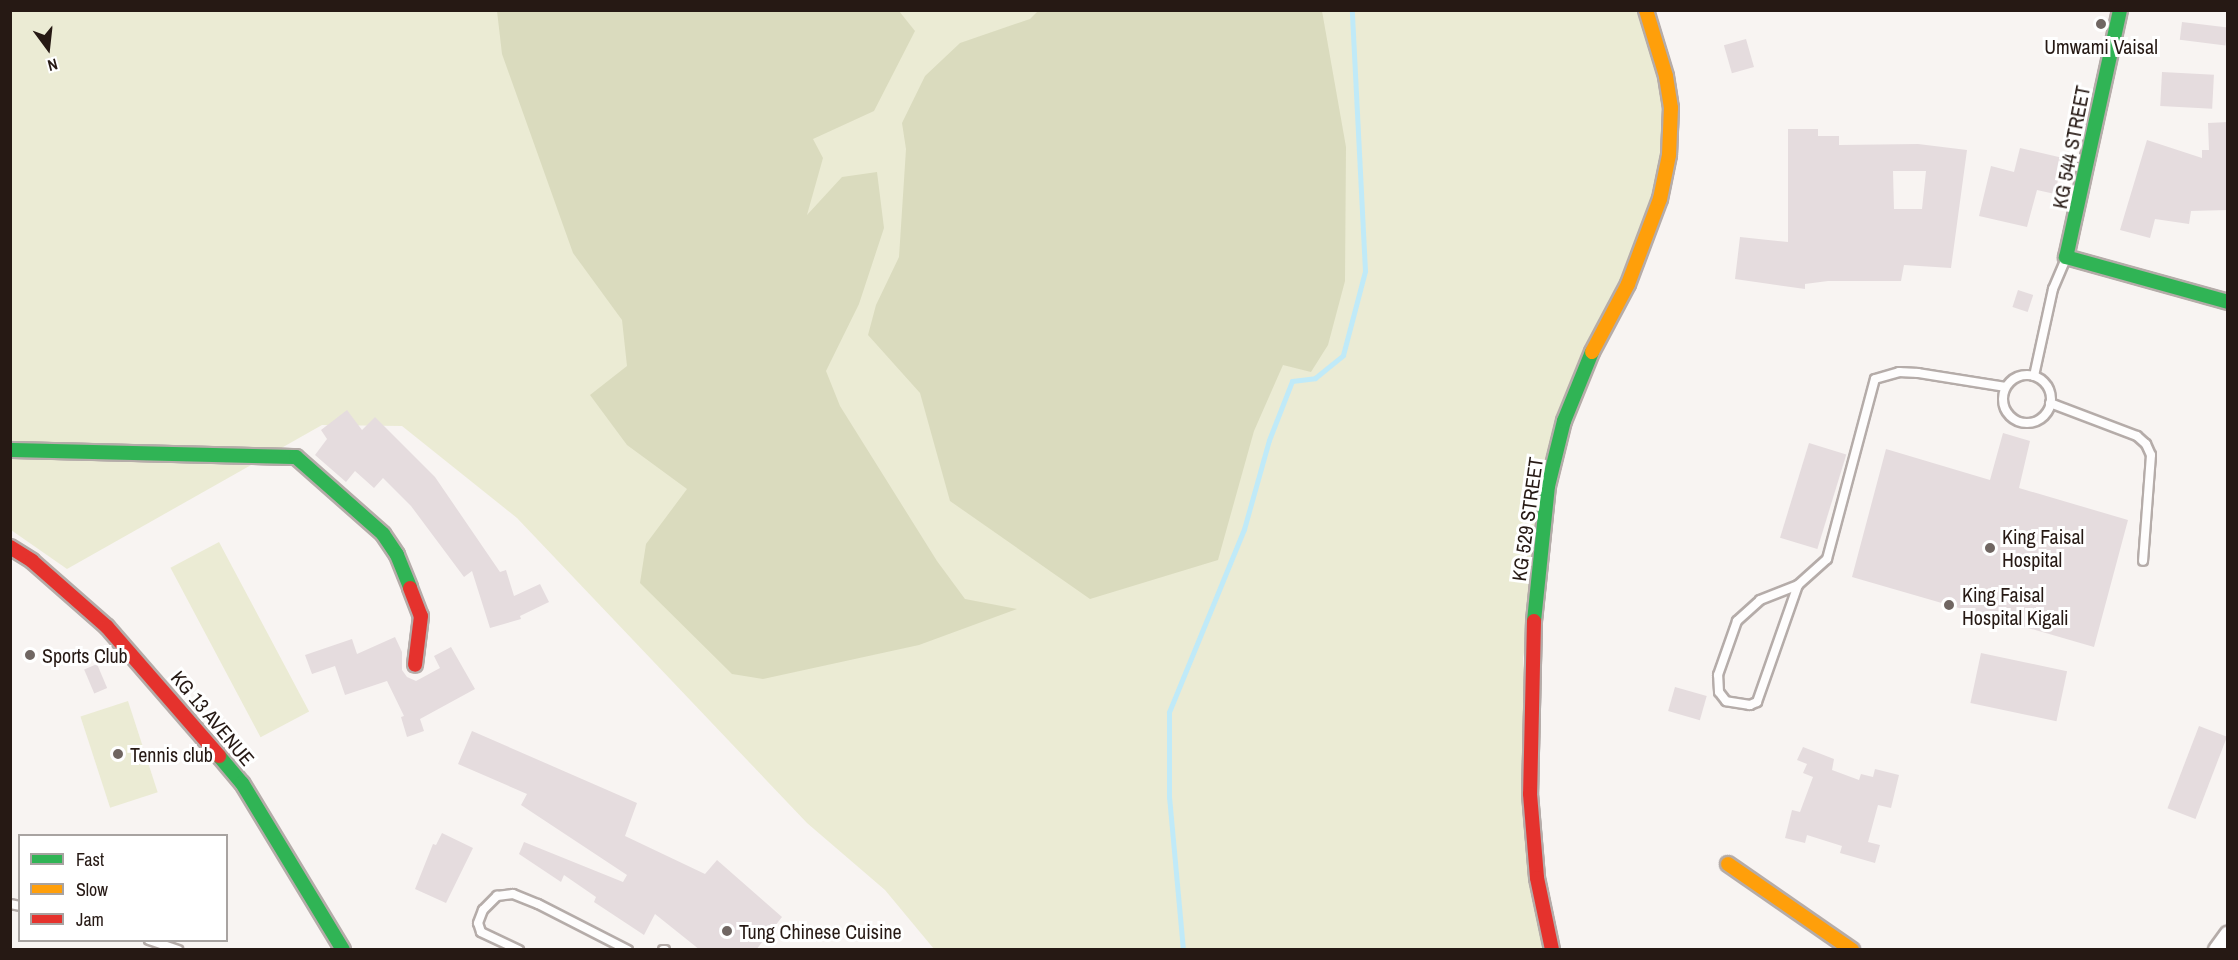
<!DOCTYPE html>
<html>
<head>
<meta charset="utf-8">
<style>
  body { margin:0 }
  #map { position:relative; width:2238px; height:960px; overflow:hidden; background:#f8f4f2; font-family:"Archivo Narrow",sans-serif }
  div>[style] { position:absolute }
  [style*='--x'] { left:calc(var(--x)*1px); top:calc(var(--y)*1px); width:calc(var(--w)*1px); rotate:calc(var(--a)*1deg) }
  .green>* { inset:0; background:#ebebd4; transform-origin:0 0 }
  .forest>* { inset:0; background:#dadbbe }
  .stream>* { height:5px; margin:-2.5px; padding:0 2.5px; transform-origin:2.5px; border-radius:2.5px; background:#c0eaf8 }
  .building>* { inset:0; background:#e5dcde; transform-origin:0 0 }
  .roads { filter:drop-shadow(2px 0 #b5aca9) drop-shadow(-2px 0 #b5aca9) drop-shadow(0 2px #b5aca9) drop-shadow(0 -2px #b5aca9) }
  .lane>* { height:8px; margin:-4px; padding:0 4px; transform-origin:4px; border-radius:4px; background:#fefdfd }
  .lane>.ring { margin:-4px; padding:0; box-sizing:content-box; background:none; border:8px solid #fefdfd; border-radius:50% }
  .street>* { height:16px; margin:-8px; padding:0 8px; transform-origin:8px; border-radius:8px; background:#fefdfd }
  .fast>* { height:14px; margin:-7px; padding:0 7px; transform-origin:7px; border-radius:7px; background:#30b455 }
  .slow>* { height:14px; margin:-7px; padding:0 7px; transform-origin:7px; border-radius:7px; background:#ff9f0a }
  .jam>* { height:14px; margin:-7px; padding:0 7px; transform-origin:7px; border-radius:7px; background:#e5322d }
  .dots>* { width:16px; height:16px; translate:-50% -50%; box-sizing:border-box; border:3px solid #fff; border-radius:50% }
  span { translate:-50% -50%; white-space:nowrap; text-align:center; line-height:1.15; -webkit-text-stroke:6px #fff; paint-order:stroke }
  .poi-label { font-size:20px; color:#261914 }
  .left { translate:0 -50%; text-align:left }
  .street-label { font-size:20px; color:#261914 }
  .frame { position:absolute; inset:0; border:12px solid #261914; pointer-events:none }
  .legend { position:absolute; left:18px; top:834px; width:210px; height:108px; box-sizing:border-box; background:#fff; border:2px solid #a8a3a1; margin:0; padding:8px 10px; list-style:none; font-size:18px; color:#261914 }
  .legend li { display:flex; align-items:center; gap:12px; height:30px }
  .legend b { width:30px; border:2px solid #a8a3a1 }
  .north { position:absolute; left:18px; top:18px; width:60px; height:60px; -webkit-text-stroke:4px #fff; paint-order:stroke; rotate:165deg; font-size:16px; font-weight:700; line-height:24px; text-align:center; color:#261914 }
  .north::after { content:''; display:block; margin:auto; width:21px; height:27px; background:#261914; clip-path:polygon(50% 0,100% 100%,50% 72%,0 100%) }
</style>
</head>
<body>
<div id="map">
  <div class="green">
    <i style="clip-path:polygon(10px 11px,1648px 11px,1668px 123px,1647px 227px,1570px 419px,1523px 658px,1545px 949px,934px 949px,885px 890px,807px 823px,517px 518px,402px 426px,322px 425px,67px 569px,11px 530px)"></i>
    <i style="left:219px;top:542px;width:192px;height:55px;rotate:62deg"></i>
    <i style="left:128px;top:701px;width:96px;height:50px;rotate:72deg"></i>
  </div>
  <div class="forest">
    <i style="clip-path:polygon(497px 11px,899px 11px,915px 31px,874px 111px,813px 139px,823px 158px,807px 215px,842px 177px,877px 172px,884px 228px,859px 304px,826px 371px,840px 406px,937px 561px,965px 599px,1017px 609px,919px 645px,763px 679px,732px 674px,640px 583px,646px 544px,687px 489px,627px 445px,590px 395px,627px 366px,622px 320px,573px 253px,502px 54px)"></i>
    <i style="clip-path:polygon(1038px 11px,1322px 11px,1346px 147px,1345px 281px,1328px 345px,1311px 372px,1283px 365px,1254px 431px,1218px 560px,1090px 599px,950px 501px,920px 393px,868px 335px,876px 305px,899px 257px,906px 149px,902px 123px,925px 76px,960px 43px,1030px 19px)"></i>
  </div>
  <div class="stream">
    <i style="--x:1183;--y:950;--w:154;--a:-95.2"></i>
    <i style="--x:1169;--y:797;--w:85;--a:-90"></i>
    <i style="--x:1169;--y:712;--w:198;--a:-67.7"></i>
    <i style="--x:1244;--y:529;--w:92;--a:-74.3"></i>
    <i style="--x:1269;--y:440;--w:63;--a:-68.7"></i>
    <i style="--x:1292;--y:381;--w:23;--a:-7"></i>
    <i style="--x:1315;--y:378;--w:36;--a:-39"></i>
    <i style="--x:1343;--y:355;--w:87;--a:-75.3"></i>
    <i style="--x:1365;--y:271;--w:261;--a:-92.9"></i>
  </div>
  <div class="building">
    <i style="left:2182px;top:22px;width:46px;height:18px;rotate:7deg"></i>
    <i style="left:1746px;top:39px;width:29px;height:23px;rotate:74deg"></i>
    <i style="left:2162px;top:72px;width:52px;height:34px;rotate:3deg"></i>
    <i style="clip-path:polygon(2228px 122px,2228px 210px,2191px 211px,2189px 224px,2155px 219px,2150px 238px,2120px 230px,2147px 140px,2202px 158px,2202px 150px,2209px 150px,2208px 123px)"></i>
    <i style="clip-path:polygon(evenodd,1788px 129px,1818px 129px,1818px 136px,1839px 136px,1839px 145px,1918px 144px,1967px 150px,1951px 268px,1904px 265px,1901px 281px,1828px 281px,1805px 284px,1805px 289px,1735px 279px,1740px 237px,1788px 242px,1788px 129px,1893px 171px,1926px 171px,1922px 209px,1894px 209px,1893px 171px)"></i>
    <i style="clip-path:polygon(2020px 148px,2063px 158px,2055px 194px,2037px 190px,2027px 227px,1979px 216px,1991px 166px,2014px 172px)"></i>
    <i style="left:2018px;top:290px;width:16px;height:18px;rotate:18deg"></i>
    <i style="clip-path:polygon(347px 410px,362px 430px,375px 417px,435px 477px,500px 572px,506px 570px,514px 596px,540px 584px,549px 602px,520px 616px,521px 619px,490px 628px,472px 571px,464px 577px,411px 506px,383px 478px,374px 488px,355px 471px,346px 482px,315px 455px,327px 439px,321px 430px)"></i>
    <i style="clip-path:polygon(2003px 433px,2030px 441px,2019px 488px,2128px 520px,2094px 647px,1852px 577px,1886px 449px,1990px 480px)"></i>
    <i style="left:1809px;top:443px;width:39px;height:99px;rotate:17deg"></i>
    <i style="clip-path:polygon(395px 637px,402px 652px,402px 670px,407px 677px,416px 681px,440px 668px,434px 656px,451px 647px,475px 689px,420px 719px,424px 731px,407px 737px,401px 717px,404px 716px,387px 681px,345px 695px,335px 666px,312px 674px,305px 655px,352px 639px,357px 654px)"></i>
    <i style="left:1981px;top:653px;width:88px;height:51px;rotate:12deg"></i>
    <i style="left:97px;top:664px;width:26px;height:14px;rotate:67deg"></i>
    <i style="left:1675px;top:687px;width:33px;height:25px;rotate:16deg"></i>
    <i style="left:2199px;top:726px;width:30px;height:88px;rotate:21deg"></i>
    <i style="clip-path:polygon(472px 731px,637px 803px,625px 836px,705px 874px,717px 860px,782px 917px,756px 950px,700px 950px,655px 914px,644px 935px,594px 902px,596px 897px,564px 875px,561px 882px,519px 854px,524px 842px,623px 882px,627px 875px,521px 805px,527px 794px,458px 764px)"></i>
    <i style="clip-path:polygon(1803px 747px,1834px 759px,1832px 770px,1859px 780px,1861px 774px,1873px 777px,1875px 769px,1899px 775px,1891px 808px,1878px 805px,1868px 842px,1880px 845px,1875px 863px,1840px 853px,1842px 846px,1807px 835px,1805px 843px,1785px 838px,1792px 810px,1800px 812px,1813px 777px,1803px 773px,1807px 764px,1797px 760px)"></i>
    <i style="clip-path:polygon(442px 833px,473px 848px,446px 903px,415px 889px,433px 844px,436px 845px)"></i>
  </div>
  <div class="roads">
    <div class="lane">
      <i class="ring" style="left:2003px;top:375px;width:40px;height:40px"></i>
      <i style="--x:2034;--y:376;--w:89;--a:-77.7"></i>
      <i style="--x:2053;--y:289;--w:34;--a:-67"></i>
      <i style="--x:2050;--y:403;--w:93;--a:20.8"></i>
      <i style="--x:2137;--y:436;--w:12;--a:42"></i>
      <i style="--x:2146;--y:444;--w:12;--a:66"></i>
      <i style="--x:2151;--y:455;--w:106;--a:94.3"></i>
      <i style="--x:1798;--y:585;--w:124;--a:109.3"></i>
      <i style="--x:1757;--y:702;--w:8;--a:157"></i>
      <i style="--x:1750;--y:705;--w:24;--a:-171"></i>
      <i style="--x:1726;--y:701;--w:11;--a:-128"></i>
      <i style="--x:1719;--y:692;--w:17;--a:-93"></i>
      <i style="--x:1718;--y:675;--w:57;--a:-70.6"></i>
      <i style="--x:1737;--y:621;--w:31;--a:-42"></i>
      <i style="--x:1760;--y:600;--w:41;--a:-21.5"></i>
      <i style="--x:1798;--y:585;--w:39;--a:-42"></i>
      <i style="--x:1827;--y:559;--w:186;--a:-75.1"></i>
      <i style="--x:1875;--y:379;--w:25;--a:-16"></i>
      <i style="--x:1899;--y:372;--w:19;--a:3"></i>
      <i style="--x:1918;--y:373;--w:88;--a:9.1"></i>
      <i style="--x:10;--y:904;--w:10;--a:11"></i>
      <i style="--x:149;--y:940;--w:31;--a:19"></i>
      <i style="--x:519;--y:950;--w:42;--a:-154.7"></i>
      <i style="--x:481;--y:932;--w:9;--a:-108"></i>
      <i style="--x:478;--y:923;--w:14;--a:-69"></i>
      <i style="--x:483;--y:910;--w:20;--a:-45"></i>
      <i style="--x:497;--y:896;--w:16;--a:-7"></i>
      <i style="--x:513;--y:894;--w:27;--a:22"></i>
      <i style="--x:538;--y:904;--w:101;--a:27.1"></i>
      <i style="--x:663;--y:950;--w:2;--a:0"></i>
    </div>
    <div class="street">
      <i style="--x:2217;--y:950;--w:19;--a:-54"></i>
    </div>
    <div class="fast">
      <i style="--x:2120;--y:10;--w:253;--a:102.3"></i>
      <i style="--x:2066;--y:257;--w:168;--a:15.5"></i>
      <i style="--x:10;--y:450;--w:286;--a:1.4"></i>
      <i style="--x:296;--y:457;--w:116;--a:41.5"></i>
      <i style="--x:383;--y:534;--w:25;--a:56"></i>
      <i style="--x:397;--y:555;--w:35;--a:68"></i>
      <i style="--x:1534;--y:621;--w:136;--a:-84.1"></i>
      <i style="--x:1548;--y:486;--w:67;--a:-76.2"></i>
      <i style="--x:1564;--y:421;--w:74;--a:-67.9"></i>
      <i style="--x:219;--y:756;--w:35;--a:50"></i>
      <i style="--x:242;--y:783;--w:195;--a:58.8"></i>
    </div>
    <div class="slow">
      <i style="--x:1592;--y:352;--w:77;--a:-62.1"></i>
      <i style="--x:1628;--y:284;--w:91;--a:-69.4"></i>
      <i style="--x:1660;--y:199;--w:45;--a:-78.4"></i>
      <i style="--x:1669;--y:155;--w:47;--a:-87.6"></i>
      <i style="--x:1671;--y:108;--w:32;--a:-99"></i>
      <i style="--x:1666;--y:76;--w:69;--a:-106.9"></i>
      <i style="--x:1728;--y:864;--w:151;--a:34.7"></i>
    </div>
    <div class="jam">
      <i style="--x:10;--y:547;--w:26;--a:32"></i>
      <i style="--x:32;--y:561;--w:100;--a:41.3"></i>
      <i style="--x:107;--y:627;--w:171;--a:49"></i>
      <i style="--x:410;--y:588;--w:30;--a:69"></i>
      <i style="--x:421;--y:616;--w:49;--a:97"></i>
      <i style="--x:1534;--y:621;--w:173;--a:91.3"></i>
      <i style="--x:1530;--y:794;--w:84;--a:85.2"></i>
      <i style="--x:1537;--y:878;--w:74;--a:78.2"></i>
    </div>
  </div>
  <div class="dots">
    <i style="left:2101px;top:24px;background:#706662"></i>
    <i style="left:1990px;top:548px;background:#706662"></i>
    <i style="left:1949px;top:605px;background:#706662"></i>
    <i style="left:30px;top:655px;background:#706662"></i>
    <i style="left:118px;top:754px;background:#706662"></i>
    <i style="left:727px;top:931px;background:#706662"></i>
  </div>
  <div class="poi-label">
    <span style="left:2101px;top:46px">Umwami Vaisal</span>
    <span class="left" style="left:2002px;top:548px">King Faisal<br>Hospital</span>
    <span class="left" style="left:1962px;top:606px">King Faisal<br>Hospital Kigali</span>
    <span class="left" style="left:42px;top:655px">Sports Club</span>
    <span class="left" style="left:130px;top:754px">Tennis club</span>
    <span class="left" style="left:739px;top:931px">Tung Chinese Cuisine</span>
  </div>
  <div class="street-label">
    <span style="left:2071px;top:147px;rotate:-79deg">KG 544 STREET</span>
    <span style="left:1527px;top:519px;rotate:-82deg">KG 529 STREET</span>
    <span style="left:213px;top:718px;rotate:50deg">KG 13 AVENUE</span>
  </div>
  <div class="frame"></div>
  <ul class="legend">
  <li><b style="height:8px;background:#30b455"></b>Fast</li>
  <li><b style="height:8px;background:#ff9f0a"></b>Slow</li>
  <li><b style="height:8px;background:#e5322d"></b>Jam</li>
  </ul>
  <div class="north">N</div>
</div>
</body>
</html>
